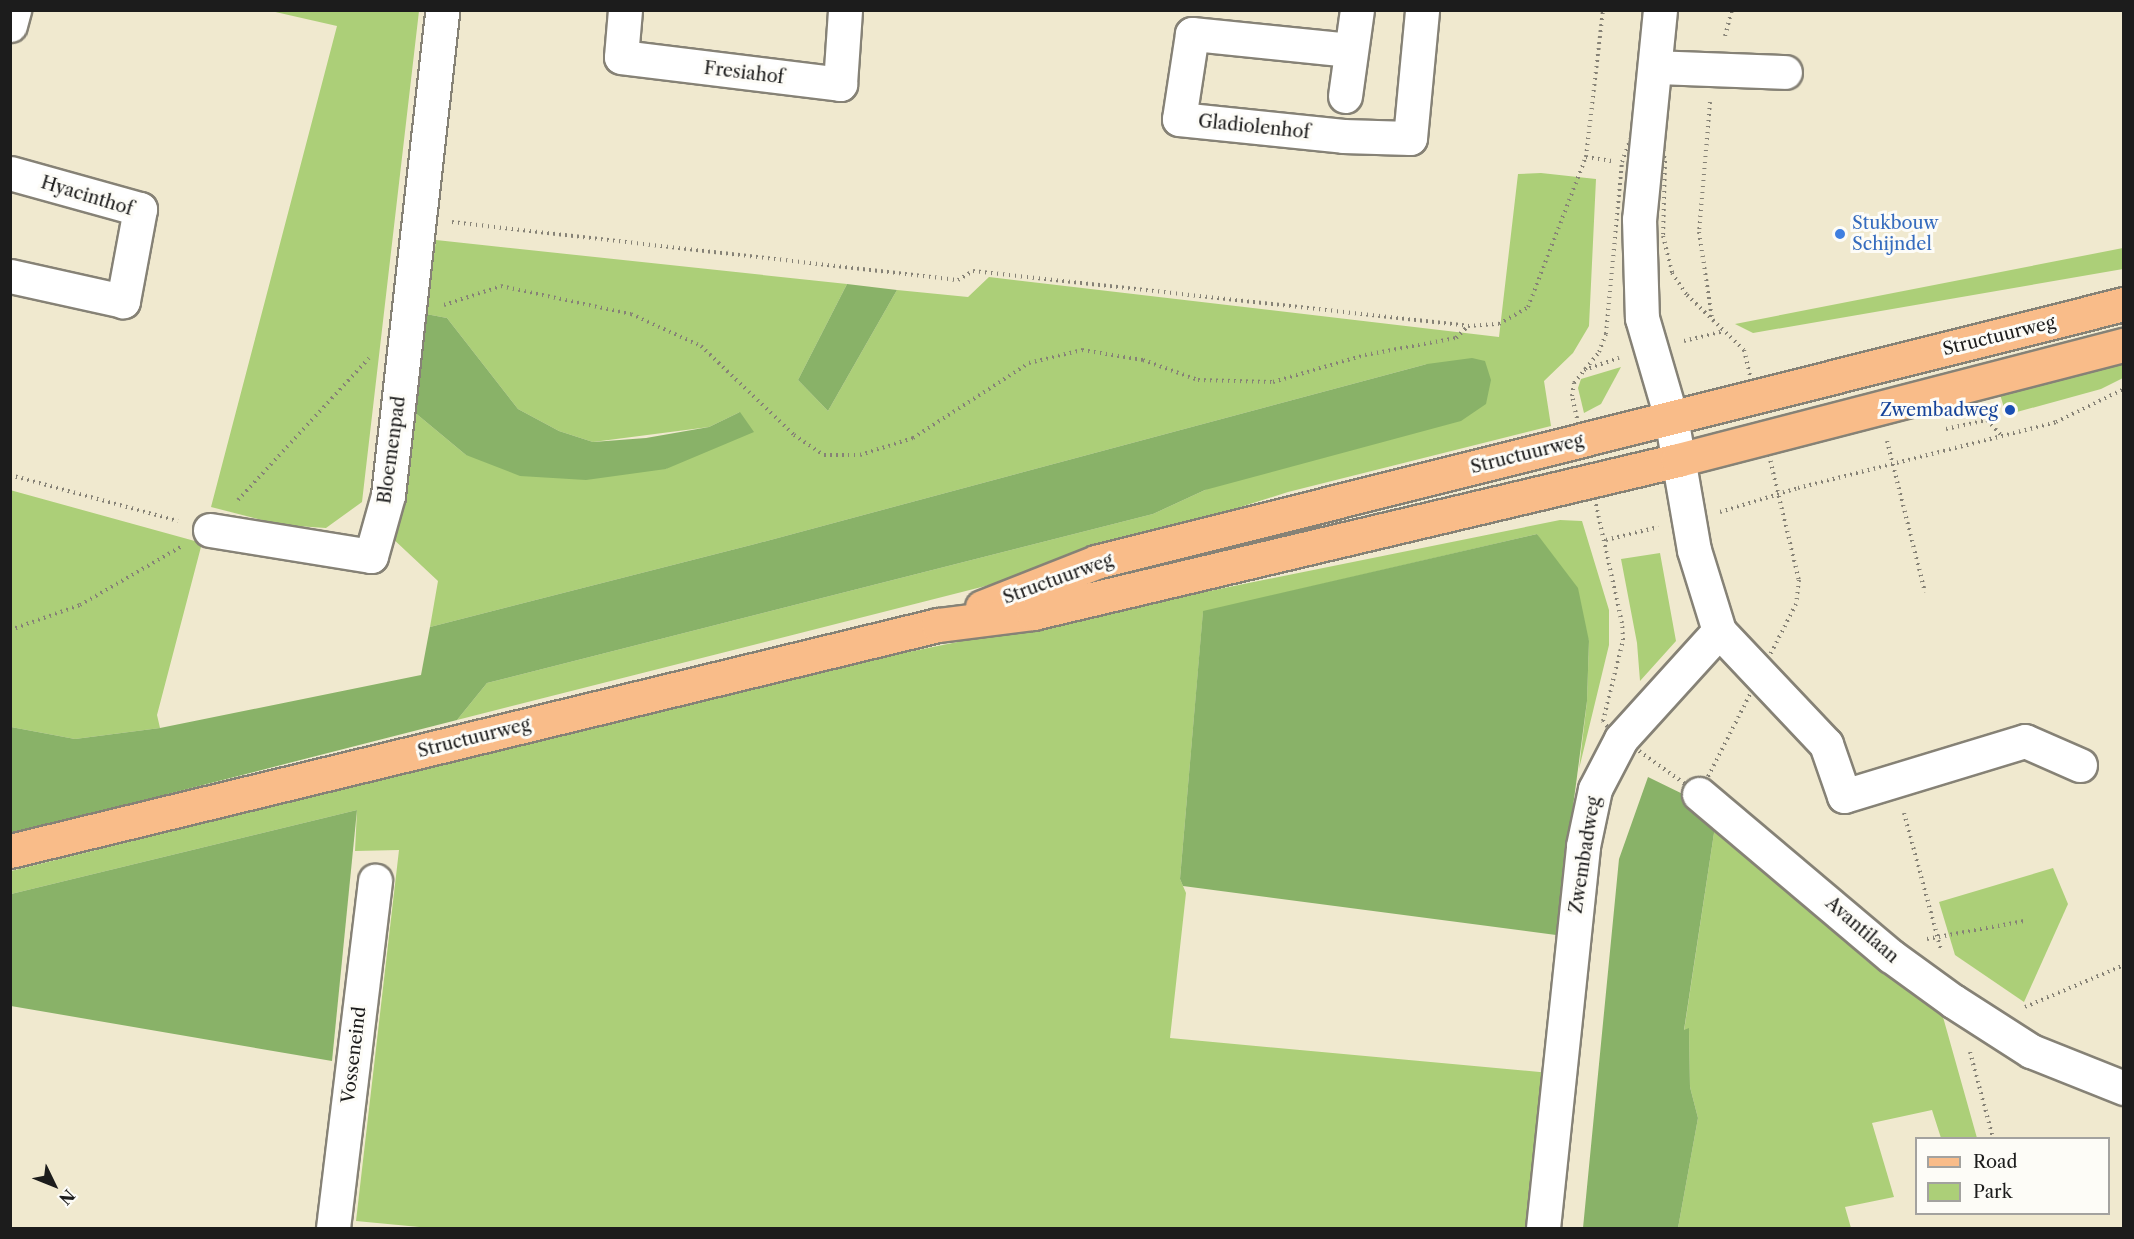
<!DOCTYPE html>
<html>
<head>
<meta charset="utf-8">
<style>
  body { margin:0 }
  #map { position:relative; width:2134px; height:1239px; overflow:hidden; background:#f0e9cf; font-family:"Libre Caslon Text",serif }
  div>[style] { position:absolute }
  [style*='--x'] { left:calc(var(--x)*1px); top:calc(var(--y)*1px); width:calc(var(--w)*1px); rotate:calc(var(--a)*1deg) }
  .green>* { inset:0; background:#accf78 }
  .forest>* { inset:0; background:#89b268 }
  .path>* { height:4px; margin-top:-2px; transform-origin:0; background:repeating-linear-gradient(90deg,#868276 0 1.5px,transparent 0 6px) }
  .roads { filter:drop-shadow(2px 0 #868276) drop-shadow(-2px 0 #868276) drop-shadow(0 2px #868276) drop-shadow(0 -2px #868276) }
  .minor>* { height:33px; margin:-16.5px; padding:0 16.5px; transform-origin:16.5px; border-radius:16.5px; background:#fff }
  .major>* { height:33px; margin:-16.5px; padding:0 16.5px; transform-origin:16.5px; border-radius:16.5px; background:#f9bc89 }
  .dots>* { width:16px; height:16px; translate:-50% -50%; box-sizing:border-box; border:3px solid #fdfcf7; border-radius:50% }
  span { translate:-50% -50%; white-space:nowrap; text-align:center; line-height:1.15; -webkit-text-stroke:6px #fdfcf7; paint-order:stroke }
  .street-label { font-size:18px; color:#1c1c1c }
  .shop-label { font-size:18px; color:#366cbe }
  .left { translate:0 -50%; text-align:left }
  .transit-label { font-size:18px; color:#164399 }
  .right { translate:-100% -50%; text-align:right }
  .frame { position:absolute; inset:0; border:12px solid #1c1c1c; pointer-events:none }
  .legend { position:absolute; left:1915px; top:1137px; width:195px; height:78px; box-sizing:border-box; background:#fdfcf7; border:2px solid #a3a29f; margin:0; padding:8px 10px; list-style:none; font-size:18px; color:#1c1c1c }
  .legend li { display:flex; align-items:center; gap:12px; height:30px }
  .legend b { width:30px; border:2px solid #a3a29f }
  .north { position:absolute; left:24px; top:1155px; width:60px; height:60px; -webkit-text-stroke:4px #fdfcf7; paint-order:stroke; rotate:133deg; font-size:16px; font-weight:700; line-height:24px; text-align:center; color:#1c1c1c }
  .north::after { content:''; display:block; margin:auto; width:21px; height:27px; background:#1c1c1c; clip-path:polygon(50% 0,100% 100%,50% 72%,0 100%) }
</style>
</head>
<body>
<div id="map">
  <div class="green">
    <i style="clip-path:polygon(271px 11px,419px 11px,362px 502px,326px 528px,282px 525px,211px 507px,337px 26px)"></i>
    <i style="clip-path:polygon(1541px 173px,1596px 179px,1589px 326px,1573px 353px,1544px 381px,1551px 426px,1288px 492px,1017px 578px,457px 720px,487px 683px,1153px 514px,1205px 490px,1427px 364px,755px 544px,430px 627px,438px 581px,390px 536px,413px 411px,466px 455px,666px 469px,740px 412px,709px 427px,593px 442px,559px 431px,518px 409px,447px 318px,426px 314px,436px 240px,847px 284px,798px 380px,828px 411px,897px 290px,968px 297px,989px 277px,1499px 337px,1518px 174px)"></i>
    <i style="clip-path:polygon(2123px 248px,2123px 269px,1753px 333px,1735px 324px)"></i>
    <i style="clip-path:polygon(2123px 360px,2123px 378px,2101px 389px,2006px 415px,2000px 394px)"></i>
    <i style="clip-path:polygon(1621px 367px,1601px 404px,1584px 413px,1578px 388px,1581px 379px)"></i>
    <i style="clip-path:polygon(10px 490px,202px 543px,157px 715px,160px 728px,75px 739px,11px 727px)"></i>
    <i style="clip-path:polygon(1560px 520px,1582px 521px,1609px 610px,1609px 645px,1579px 769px,1587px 701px,1589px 641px,1537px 534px,1203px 612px,1180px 879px,1186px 893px,1170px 1038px,1550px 1073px,1533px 1228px,430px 1228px,356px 1221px,399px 850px,355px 851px,357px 810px,11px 894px,11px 871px,844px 665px)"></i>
    <i style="clip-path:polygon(1660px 553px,1676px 641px,1640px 681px,1637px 643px,1621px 559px)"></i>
    <i style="clip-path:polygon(1716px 820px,1867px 961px,1943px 1017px,1977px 1138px,1941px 1138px,1932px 1110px,1872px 1123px,1894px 1197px,1845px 1207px,1851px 1228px,1678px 1228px,1698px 1118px,1690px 1087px,1689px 1029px,1684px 1031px)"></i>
    <i style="clip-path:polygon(2053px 868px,2068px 904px,2024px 1002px,1955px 955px,1939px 902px)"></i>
  </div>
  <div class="forest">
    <i style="clip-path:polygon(847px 284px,897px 290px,828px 411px,798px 380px)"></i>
    <i style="clip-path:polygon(426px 314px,447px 318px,518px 409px,559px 431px,593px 442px,646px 438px,709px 427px,740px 412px,754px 432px,666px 469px,586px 480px,520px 476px,466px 455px,413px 411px)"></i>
    <i style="clip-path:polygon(1472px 358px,1485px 361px,1491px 380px,1486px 404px,1461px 421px,1205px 490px,1153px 514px,487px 683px,457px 720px,11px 834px,11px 727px,75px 739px,160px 728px,421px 675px,430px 627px,755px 544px,1427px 364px)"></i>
    <i style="clip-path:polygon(1537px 534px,1578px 588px,1589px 641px,1587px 701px,1556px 935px,1183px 886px,1180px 879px,1203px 611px)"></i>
    <i style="clip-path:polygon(1648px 777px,1691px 798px,1716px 820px,1684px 1030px,1689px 1028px,1690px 1087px,1698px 1118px,1678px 1228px,1583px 1228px,1619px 859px)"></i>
    <i style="clip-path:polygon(357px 810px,332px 1061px,11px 1006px,11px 894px)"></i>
  </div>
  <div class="path">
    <i style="--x:1725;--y:36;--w:27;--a:-75"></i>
    <i style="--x:1653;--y:79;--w:83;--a:81.7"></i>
    <i style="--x:1665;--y:161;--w:75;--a:91.5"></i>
    <i style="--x:1663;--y:236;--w:38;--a:76"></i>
    <i style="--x:1672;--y:273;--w:27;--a:56"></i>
    <i style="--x:1687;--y:295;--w:79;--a:44"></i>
    <i style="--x:1744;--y:350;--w:236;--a:76.6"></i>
    <i style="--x:1799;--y:580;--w:24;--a:97"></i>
    <i style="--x:1796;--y:604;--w:213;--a:117"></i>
    <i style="--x:1699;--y:794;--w:108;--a:-144.4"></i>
    <i style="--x:1611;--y:731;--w:13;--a:-129"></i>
    <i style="--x:1603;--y:721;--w:83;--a:-76.1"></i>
    <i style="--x:1623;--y:640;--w:17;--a:-93"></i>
    <i style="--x:1622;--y:623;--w:232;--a:-102.4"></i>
    <i style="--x:1572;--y:396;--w:13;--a:-81"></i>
    <i style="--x:1574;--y:383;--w:40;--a:-51"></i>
    <i style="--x:1599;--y:352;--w:19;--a:-69"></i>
    <i style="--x:1606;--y:334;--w:173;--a:-84.7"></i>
    <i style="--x:1622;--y:162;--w:89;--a:-69.5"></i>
    <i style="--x:1710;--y:102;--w:130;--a:94.8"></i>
    <i style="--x:1699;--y:232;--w:87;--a:81.4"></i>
    <i style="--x:1586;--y:157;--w:26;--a:9"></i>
    <i style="--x:452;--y:222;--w:509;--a:6.54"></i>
    <i style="--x:958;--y:280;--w:17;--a:-31"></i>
    <i style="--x:973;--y:271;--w:498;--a:6.3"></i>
    <i style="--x:444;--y:305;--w:60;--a:-18.4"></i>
    <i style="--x:501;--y:286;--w:133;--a:12.2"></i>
    <i style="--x:631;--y:314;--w:77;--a:24.6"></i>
    <i style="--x:701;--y:346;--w:129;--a:43.7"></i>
    <i style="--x:794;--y:435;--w:36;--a:34"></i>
    <i style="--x:824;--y:455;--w:36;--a:0"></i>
    <i style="--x:860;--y:455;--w:56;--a:-17.8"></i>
    <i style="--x:913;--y:438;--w:138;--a:-32.9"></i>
    <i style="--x:1029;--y:363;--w:55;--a:-13.8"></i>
    <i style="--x:1082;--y:350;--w:62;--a:9.3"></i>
    <i style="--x:1143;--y:360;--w:59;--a:20"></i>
    <i style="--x:1198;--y:380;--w:75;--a:1.5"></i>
    <i style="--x:1273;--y:382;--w:96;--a:-16.4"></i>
    <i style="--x:1365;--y:355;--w:93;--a:-10.6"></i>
    <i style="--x:1456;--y:338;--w:17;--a:-45"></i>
    <i style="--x:1468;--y:326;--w:31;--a:-4"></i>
    <i style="--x:1499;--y:324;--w:34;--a:-30"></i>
    <i style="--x:1528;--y:307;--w:161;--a:-68.9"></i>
    <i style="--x:1586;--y:157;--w:148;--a:-83.4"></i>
    <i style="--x:1684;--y:341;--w:41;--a:-14"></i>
    <i style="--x:1584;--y:370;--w:37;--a:-19"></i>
    <i style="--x:1946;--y:429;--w:42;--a:-12.4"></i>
    <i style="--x:1987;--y:420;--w:23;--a:47"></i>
    <i style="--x:1887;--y:441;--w:156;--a:75.9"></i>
    <i style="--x:10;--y:475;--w:174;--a:15.3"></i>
    <i style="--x:238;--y:500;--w:193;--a:-47.3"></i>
    <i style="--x:1720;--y:512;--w:82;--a:-17.1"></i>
    <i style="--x:1798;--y:488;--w:266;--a:-14.3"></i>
    <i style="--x:2056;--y:422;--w:76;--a:-25.9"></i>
    <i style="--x:1606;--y:540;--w:54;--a:-14"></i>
    <i style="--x:10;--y:630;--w:74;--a:-19.7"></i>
    <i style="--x:80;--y:605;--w:118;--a:-30"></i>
    <i style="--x:1904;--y:813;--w:142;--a:74.9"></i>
    <i style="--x:1927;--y:939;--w:99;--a:-10.5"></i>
    <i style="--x:2025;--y:1007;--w:108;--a:-23"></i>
    <i style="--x:1970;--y:1052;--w:89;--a:75"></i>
  </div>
  <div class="roads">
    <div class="minor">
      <i style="--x:625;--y:10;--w:47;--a:94.9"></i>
      <i style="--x:621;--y:57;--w:221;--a:7"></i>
      <i style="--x:840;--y:84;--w:74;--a:-86.1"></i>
      <i style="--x:1660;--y:10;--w:210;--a:95.7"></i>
      <i style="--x:1639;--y:219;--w:99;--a:88.3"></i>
      <i style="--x:1642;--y:318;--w:103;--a:73.7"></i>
      <i style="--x:1671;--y:417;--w:135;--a:80.2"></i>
      <i style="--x:1694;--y:550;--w:85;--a:72.8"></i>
      <i style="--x:1719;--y:631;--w:156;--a:46.6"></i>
      <i style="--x:1826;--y:744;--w:55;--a:70.9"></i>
      <i style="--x:1844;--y:796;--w:189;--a:-16.9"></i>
      <i style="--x:2025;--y:741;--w:60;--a:23.6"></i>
      <i style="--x:10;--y:25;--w:16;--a:-75"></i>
      <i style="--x:1350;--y:50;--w:159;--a:-174.2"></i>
      <i style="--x:1192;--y:34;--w:86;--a:98.7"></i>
      <i style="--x:1179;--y:119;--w:165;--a:5.9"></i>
      <i style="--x:1343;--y:136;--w:67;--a:1.7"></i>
      <i style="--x:1410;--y:138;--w:129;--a:-84.6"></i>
      <i style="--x:1655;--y:67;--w:130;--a:2.2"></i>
      <i style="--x:1345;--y:96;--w:87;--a:-82.1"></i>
      <i style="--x:10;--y:173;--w:135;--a:15.5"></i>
      <i style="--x:140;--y:209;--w:94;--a:100.5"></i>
      <i style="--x:123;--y:301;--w:116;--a:-167.5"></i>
      <i style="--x:210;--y:530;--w:163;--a:9.2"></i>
      <i style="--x:371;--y:556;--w:63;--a:-74.4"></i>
      <i style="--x:388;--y:495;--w:488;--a:-83.6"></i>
      <i style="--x:1699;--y:794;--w:251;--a:40.2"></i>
      <i style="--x:1891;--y:956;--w:77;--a:36"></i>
      <i style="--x:1953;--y:1001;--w:93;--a:32.7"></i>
      <i style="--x:2031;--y:1051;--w:100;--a:21.7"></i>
      <i style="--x:333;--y:1228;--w:350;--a:-83.1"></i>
      <i style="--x:1543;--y:1228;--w:384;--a:-84"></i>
      <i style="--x:1583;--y:846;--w:58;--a:-78.1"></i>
      <i style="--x:1595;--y:789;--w:56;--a:-62.5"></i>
      <i style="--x:1621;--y:739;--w:146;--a:-47.8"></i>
    </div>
    <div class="major">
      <i style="--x:982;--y:607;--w:123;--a:-21.5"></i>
      <i style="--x:1096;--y:562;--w:1060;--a:-14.09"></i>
      <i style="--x:10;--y:851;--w:955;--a:-13.69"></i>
      <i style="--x:938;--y:625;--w:96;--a:-7.2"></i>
      <i style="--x:1033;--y:613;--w:663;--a:-13.34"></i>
      <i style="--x:1678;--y:460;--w:461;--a:-14.5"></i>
    </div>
  </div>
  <div class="dots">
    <i style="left:1840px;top:234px;background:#3f7fe0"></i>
    <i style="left:2010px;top:410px;background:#1a4fb4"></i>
  </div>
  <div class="street-label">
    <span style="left:744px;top:73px;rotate:7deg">Fresiahof</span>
    <span style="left:1254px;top:127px;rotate:6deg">Gladiolenhof</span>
    <span style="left:87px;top:196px;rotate:17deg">Hyacinthof</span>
    <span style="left:1999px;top:336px;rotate:-14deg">Structuurweg</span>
    <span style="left:392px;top:450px;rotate:-82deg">Bloemenpad</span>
    <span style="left:1527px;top:454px;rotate:-14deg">Structuurweg</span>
    <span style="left:1058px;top:579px;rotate:-20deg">Structuurweg</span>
    <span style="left:474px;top:738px;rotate:-14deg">Structuurweg</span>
    <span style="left:1585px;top:855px;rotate:-81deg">Zwembadweg</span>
    <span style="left:1862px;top:930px;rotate:41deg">Avantilaan</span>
    <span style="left:354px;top:1055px;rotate:-83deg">Vosseneind</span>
  </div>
  <div class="shop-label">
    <span class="left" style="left:1852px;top:234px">Stukbouw<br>Schijndel</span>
  </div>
  <div class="transit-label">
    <span class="right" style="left:1998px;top:410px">Zwembadweg</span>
  </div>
  <div class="frame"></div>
  <ul class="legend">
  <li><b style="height:8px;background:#f9bc89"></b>Road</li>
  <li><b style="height:16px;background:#accf78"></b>Park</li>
  </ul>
  <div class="north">N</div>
</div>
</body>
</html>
